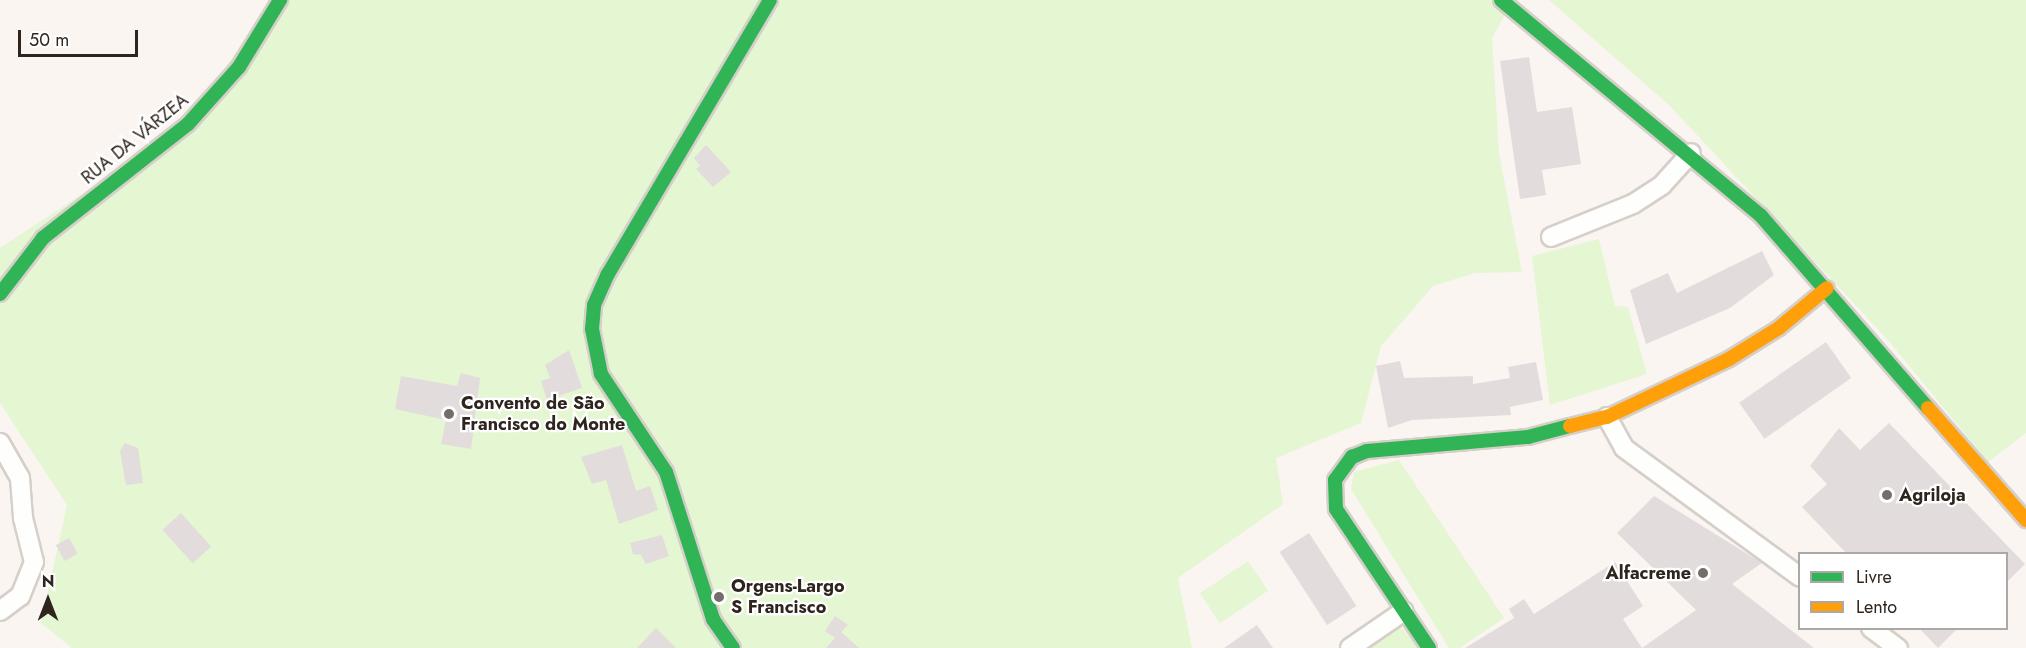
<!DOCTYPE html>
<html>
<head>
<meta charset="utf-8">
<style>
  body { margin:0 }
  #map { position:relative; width:2026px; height:648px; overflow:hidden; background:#faf5f1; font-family:Jost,sans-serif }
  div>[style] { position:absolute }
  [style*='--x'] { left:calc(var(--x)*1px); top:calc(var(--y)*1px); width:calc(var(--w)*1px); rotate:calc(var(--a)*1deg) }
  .green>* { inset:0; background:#e4f6d2; transform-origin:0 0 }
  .building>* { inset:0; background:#e3dcdc; transform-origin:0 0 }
  .roads { filter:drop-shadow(2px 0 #d6cfc9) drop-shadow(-2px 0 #d6cfc9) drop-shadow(0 2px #d6cfc9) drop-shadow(0 -2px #d6cfc9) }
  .street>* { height:18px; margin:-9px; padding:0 9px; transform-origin:9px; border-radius:9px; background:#fefefd }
  .fast>* { height:14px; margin:-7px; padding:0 7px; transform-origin:7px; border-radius:7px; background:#30b455 }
  .slow>* { height:14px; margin:-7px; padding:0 7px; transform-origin:7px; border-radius:7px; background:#ff9f0a }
  .dots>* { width:16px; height:16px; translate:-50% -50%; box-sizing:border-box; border:3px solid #fff; border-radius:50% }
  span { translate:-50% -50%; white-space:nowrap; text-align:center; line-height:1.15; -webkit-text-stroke:4.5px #fff; paint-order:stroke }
  .street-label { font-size:18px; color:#2e251e }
  .poi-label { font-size:18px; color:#2e251e; font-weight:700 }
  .left { translate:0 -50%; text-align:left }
  .right { translate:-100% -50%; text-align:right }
  .legend { position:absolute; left:1798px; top:552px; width:210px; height:78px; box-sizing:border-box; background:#fff; border:2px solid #aba8a5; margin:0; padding:8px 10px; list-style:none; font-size:18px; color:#2e251e }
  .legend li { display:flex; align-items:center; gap:12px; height:30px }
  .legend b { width:30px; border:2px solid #aba8a5 }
  .north { position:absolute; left:18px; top:570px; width:60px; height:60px; -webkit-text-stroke:4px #fff; paint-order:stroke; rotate:0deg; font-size:16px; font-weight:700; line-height:24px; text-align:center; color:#2e251e }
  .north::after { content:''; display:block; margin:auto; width:21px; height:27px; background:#2e251e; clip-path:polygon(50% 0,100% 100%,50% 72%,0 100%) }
  .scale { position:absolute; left:18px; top:30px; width:120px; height:27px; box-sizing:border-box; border:3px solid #2e251e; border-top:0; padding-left:8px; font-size:18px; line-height:21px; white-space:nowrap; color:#2e251e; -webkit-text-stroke:4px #fff; paint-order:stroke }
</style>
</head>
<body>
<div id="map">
  <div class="green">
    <i style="clip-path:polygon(271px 0,1513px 0,1492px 38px,1499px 153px,1522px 272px,1475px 273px,1433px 286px,1381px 346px,1361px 423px,1276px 458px,1283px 504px,1178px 578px,1192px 648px,72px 648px,41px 623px,67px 505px,0 403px,0 248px,188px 124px)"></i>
    <i style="clip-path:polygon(1549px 0,2026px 0,2026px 433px,1988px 462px,1888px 340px,1669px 105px)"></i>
    <i style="clip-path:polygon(1599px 239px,1615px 306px,1628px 307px,1647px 374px,1550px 405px,1532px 256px)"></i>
    <i style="clip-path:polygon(1399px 460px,1504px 618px,1460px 648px,1449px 648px,1351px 489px,1354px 472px)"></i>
    <i style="left:1248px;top:561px;width:36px;height:58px;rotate:56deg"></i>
    <i style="clip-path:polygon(1402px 628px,1419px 648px,1364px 648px,1393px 629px)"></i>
  </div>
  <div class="building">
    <i style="clip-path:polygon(1529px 57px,1537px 112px,1572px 107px,1581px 164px,1542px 170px,1546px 195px,1520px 199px,1500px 61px)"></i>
    <i style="clip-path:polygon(706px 145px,731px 172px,713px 187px,696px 169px,700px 166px,694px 158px)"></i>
    <i style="clip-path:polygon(1762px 251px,1774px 275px,1730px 308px,1646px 344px,1630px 290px,1668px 273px,1677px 293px)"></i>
    <i style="left:1826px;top:342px;width:44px;height:106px;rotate:55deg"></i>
    <i style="clip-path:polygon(569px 350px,582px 388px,547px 400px,541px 381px,550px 378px,545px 365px)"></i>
    <i style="clip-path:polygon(1400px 361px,1404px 378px,1473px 376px,1473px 384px,1510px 378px,1508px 367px,1536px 362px,1543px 400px,1510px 407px,1511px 415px,1412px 420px,1388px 428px,1376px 366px)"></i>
    <i style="clip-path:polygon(461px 373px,480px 378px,471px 449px,441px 444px,446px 420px,395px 409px,401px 376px,457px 386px)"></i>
    <i style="clip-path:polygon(1889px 423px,2025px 564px,2007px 582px,2007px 554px,1847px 554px,1802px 507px,1827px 484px,1810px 466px,1839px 428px,1860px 450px)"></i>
    <i style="clip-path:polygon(125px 443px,138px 448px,143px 483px,126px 485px,120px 451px)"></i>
    <i style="clip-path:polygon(622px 445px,636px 491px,650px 486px,658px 510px,619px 524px,606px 480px,592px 484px,581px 457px)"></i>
    <i style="clip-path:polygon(1654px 496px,1762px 563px,1732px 584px,1814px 648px,1642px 648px,1696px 610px,1617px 533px)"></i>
    <i style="left:181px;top:513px;width:45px;height:25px;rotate:48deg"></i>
    <i style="left:1309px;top:533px;width:87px;height:35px;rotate:57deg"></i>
    <i style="clip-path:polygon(662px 535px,669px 556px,646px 564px,641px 555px,633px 554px,630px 543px)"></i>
    <i style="left:69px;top:538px;width:18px;height:15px;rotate:61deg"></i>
    <i style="clip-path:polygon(1615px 562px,1643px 606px,1623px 619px,1642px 648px,1465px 648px,1514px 618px,1509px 609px,1524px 599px,1534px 614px)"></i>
    <i style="clip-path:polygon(835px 616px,848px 625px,841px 632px,859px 648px,826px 648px,835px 638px,825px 631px)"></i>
    <i style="clip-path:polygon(1257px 625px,1273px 648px,1224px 648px)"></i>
    <i style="clip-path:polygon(656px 628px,676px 648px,637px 648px)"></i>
    <i style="clip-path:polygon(1919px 628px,1958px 628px,1938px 648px)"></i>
  </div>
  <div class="roads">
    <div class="street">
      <i style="--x:1551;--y:237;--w:88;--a:-21.9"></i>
      <i style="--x:1633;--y:204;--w:35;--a:-33"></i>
      <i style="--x:1662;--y:185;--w:43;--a:-47.8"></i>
      <i style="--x:1607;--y:417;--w:35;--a:61"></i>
      <i style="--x:1624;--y:448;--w:218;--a:36.2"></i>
      <i style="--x:0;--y:443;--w:40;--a:60.3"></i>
      <i style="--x:20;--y:478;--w:40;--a:85.7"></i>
      <i style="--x:23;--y:518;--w:45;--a:76"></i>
      <i style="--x:34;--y:562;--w:37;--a:112"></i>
      <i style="--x:20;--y:596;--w:25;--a:143"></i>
      <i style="--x:1871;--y:628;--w:34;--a:37"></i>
      <i style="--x:1350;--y:648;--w:65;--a:-34.4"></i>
    </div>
    <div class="fast">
      <i style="--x:1501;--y:0;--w:338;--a:39.7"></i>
      <i style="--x:1761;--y:216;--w:254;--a:49"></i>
      <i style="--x:0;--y:294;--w:71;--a:-52.5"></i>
      <i style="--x:43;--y:238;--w:184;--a:-38.2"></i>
      <i style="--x:188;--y:124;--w:76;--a:-48.2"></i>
      <i style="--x:239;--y:67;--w:79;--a:-58.5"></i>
      <i style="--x:733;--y:648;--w:35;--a:-125"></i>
      <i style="--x:713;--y:619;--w:154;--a:-107.7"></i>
      <i style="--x:666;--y:472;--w:118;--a:-123.6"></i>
      <i style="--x:601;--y:374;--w:46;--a:-101.3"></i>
      <i style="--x:592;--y:329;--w:24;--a:-85"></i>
      <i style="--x:594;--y:305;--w:34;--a:-66"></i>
      <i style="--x:608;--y:274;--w:318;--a:-59.4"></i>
      <i style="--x:1429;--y:648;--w:167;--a:-123.8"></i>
      <i style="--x:1336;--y:509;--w:29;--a:-92"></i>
      <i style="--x:1335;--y:480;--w:29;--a:-54"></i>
      <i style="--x:1352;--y:457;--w:16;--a:-22"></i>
      <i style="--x:1367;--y:451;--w:162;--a:-5"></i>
      <i style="--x:1528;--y:437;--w:43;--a:-14.7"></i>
    </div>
    <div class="slow">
      <i style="--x:1928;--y:408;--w:149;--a:48.8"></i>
      <i style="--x:1570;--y:426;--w:38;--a:-14"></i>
      <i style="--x:1607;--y:417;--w:135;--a:-25.4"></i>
      <i style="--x:1729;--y:359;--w:59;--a:-31.8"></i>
      <i style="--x:1779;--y:328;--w:62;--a:-39.8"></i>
    </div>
  </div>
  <div class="dots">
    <i style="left:449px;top:414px;background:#756e68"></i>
    <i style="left:1887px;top:495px;background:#756e68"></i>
    <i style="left:1703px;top:573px;background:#756e68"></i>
    <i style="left:719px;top:597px;background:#756e68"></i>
  </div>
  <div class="street-label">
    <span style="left:135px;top:139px;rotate:-39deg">RUA DA VÁRZEA</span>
  </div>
  <div class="poi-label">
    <span class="left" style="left:461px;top:414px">Convento de São<br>Francisco do Monte</span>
    <span class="left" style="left:1899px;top:495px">Agriloja</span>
    <span class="right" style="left:1691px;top:573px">Alfacreme</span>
    <span class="left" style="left:731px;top:597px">Orgens-Largo<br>S Francisco</span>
  </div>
  <ul class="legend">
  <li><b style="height:8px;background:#30b455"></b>Livre</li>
  <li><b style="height:8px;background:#ff9f0a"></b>Lento</li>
  </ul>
  <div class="north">N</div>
  <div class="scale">50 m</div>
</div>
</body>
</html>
